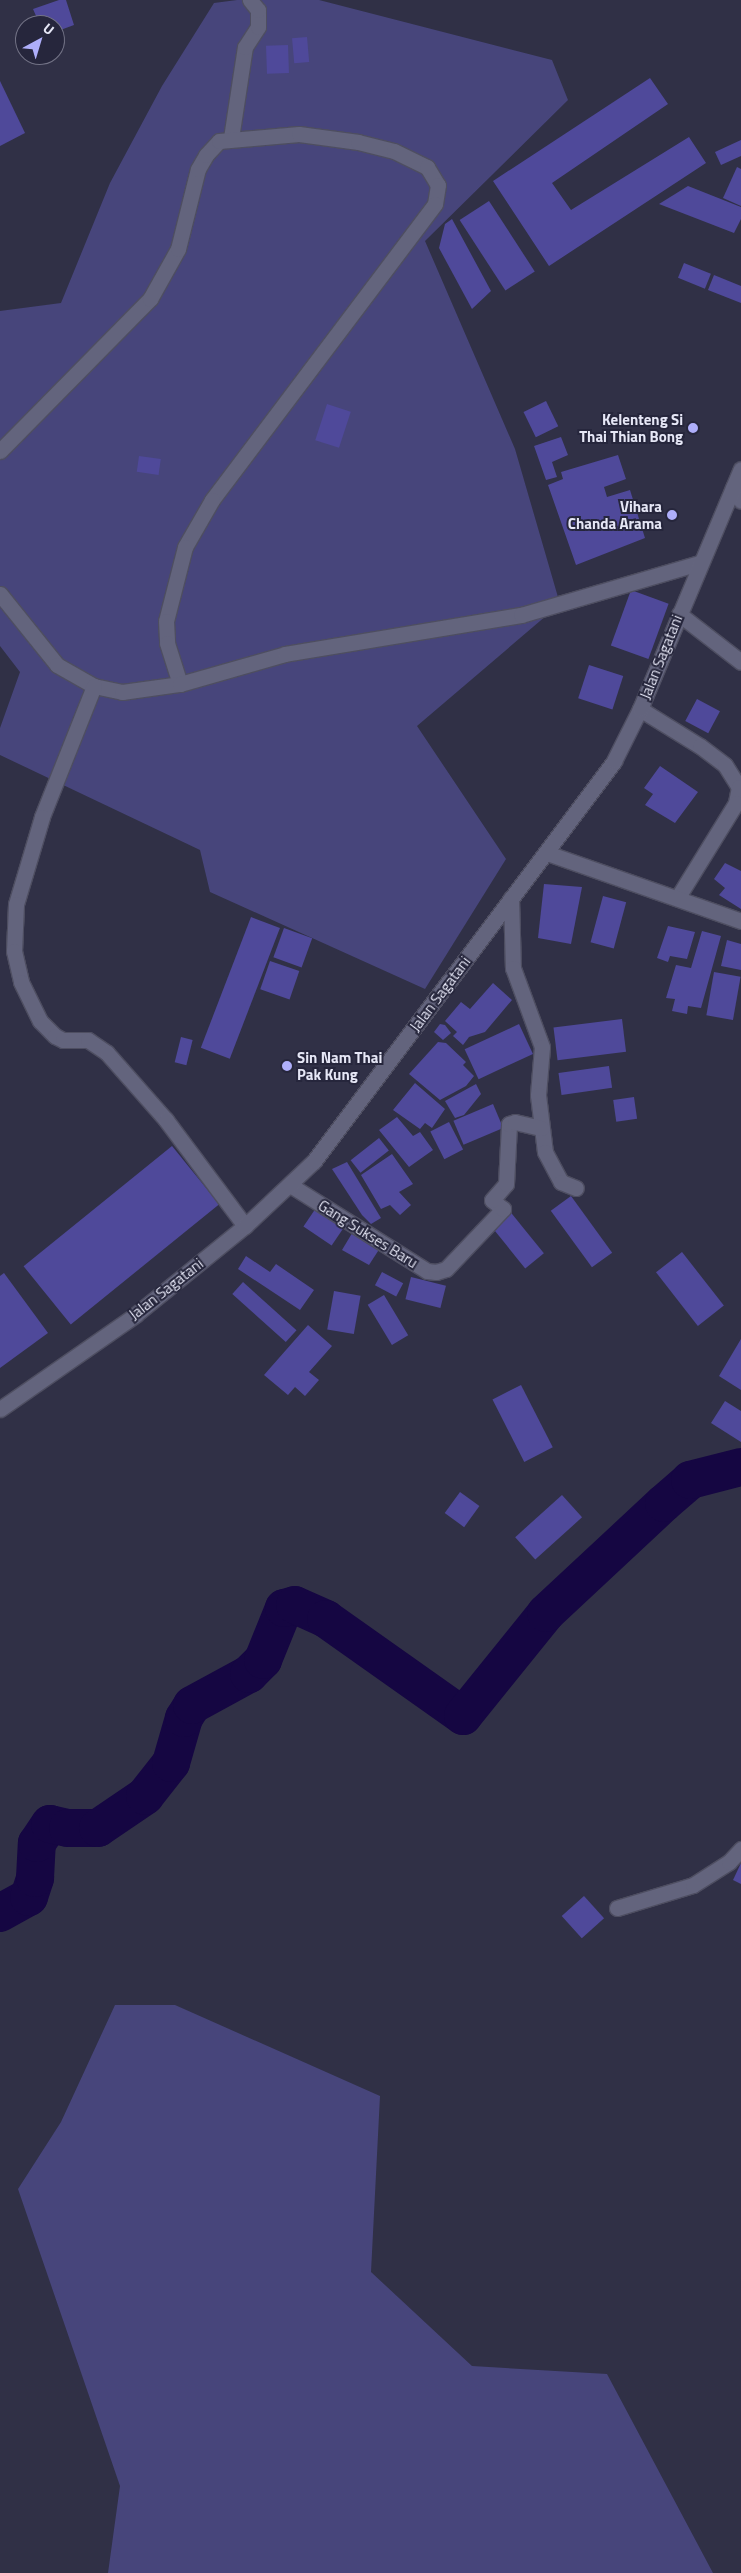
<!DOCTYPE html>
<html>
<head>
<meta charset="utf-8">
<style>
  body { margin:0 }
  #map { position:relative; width:741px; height:2573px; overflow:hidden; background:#303046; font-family:"Titillium Web",sans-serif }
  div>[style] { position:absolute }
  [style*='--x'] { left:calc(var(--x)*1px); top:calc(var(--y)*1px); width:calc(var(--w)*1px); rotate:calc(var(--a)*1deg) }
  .green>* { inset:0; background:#47457b }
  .river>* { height:38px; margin:-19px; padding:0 19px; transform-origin:19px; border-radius:19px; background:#150642 }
  .building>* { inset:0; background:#4f499a; transform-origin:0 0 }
  .roads { filter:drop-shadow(1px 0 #4e4e61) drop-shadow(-1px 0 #4e4e61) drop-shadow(0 1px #4e4e61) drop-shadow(0 -1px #4e4e61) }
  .street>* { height:15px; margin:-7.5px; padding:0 7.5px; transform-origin:7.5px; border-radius:7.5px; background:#63647d }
  .secondary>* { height:15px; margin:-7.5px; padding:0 7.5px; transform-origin:7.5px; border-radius:7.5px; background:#63647d }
  .dots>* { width:14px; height:14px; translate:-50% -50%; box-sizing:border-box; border:2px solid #26263c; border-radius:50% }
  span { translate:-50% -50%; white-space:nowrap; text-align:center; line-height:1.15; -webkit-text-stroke:4px #26263c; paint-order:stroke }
  .poi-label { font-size:15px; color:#e6e7f6; font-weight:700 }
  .right { translate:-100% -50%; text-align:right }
  .left { translate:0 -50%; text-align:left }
  .street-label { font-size:15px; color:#e6e7f6 }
  .north { position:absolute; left:15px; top:15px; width:50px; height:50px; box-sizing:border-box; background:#26263c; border:1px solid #737386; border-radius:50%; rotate:39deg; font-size:14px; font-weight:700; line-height:20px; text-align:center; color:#e6e7f6 }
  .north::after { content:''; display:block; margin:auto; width:18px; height:22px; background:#aeaefa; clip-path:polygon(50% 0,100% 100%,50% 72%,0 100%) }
</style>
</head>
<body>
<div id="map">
  <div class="green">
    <i style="clip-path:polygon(237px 0,319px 0,552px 60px,568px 100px,425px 241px,515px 449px,560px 604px,417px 726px,506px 859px,425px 989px,210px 892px,200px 850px,0 755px,0 728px,20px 672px,0 646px,0 311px,61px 303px,110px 183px,162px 86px,214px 3px)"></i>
    <i style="clip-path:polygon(115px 2005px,175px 2005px,380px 2096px,371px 2272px,472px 2366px,607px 2374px,713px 2573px,108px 2573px,120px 2486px,18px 2189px,61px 2122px)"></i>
  </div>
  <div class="river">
    <i style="--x:0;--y:1913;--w:33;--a:-29"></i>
    <i style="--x:29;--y:1897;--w:20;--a:-72"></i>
    <i style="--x:35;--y:1878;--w:35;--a:-87"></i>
    <i style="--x:37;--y:1843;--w:23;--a:-56"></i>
    <i style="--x:50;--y:1824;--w:18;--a:13"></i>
    <i style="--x:68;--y:1828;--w:30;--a:0"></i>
    <i style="--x:98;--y:1828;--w:57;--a:-34.2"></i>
    <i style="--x:145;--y:1796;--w:42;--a:-51.8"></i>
    <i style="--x:171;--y:1763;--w:47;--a:-73.9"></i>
    <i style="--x:184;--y:1718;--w:15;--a:-58"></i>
    <i style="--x:192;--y:1705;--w:65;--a:-28.5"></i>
    <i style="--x:249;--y:1674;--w:20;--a:-45"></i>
    <i style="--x:263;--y:1660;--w:56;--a:-68"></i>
    <i style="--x:284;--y:1608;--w:11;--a:-15"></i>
    <i style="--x:295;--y:1605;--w:34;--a:24"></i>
    <i style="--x:326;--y:1619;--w:168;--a:35.3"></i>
    <i style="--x:463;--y:1716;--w:132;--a:-51.1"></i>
    <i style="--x:546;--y:1613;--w:161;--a:-43"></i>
    <i style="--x:664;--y:1503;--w:35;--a:-41"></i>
    <i style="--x:690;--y:1480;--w:53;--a:-14.3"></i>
  </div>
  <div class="building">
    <i style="clip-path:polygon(59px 0,66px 0,74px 25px,55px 32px,55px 25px,40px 25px,33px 9px)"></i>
    <i style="left:307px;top:37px;width:25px;height:15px;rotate:85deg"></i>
    <i style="left:288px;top:45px;width:28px;height:22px;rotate:88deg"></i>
    <i style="clip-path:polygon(650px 78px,668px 104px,552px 183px,571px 210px,689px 137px,706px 163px,549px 266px,493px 181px)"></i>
    <i style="clip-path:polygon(0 81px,25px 133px,0 146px)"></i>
    <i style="clip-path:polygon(741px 140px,741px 156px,721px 165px,715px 152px)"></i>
    <i style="clip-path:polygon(737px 167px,741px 169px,741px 206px,723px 198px)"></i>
    <i style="clip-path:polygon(688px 186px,741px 207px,741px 219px,734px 233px,659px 204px)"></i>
    <i style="left:489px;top:201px;width:84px;height:35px;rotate:57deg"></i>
    <i style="clip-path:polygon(452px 219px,491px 291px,472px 309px,439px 248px,445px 224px)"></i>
    <i style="left:684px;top:263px;width:29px;height:16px;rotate:22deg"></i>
    <i style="clip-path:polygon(714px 275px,741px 286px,741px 303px,708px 290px)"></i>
    <i style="left:546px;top:401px;width:28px;height:25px;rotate:64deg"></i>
    <i style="left:327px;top:404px;width:25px;height:38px;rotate:18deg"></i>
    <i style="clip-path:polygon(561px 437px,568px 455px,552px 462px,557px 477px,546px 480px,534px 446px)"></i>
    <i style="clip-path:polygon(618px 455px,626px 479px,604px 487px,607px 497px,630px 490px,645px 538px,576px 565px,548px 485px,563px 479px,561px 472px)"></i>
    <i style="left:139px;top:456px;width:22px;height:16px;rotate:8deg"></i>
    <i style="left:631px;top:590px;width:40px;height:59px;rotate:20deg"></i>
    <i style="left:589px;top:665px;width:36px;height:35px;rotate:18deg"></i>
    <i style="left:697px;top:699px;width:26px;height:25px;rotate:28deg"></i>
    <i style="clip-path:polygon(660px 766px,698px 792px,675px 823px,645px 805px,653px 794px,644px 788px)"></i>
    <i style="clip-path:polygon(725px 863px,741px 871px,741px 909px,719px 895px,725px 888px,714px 879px)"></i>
    <i style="clip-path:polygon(544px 884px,582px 887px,571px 944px,538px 938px)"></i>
    <i style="left:603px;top:896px;width:24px;height:48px;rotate:15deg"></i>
    <i style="left:251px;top:917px;width:31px;height:140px;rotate:21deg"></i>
    <i style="clip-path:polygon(668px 926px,695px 932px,687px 959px,670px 956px,668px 962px,657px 958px)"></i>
    <i style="left:284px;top:928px;width:30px;height:31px;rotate:20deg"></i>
    <i style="clip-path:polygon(702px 931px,721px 936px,701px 1008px,688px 1006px,687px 1014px,672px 1011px,675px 999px,666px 998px,676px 965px,691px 968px)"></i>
    <i style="clip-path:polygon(727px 940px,741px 944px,741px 970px,721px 966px)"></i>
    <i style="left:270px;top:961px;width:31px;height:30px;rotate:19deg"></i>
    <i style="left:714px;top:972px;width:27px;height:44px;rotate:10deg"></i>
    <i style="clip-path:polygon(493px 983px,512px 1000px,485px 1032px,469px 1037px,463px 1045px,453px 1036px,457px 1032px,445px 1021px,461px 1002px,470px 1009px)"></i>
    <i style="left:622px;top:1019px;width:33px;height:69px;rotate:83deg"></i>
    <i style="clip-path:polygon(440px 1024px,445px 1025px,451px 1033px,443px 1040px,434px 1032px)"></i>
    <i style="left:519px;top:1024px;width:33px;height:60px;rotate:65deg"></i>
    <i style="left:181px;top:1037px;width:12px;height:26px;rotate:14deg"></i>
    <i style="clip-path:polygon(438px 1042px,446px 1043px,466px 1062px,463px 1065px,474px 1076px,466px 1086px,440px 1100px,409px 1074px)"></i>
    <i style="left:609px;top:1066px;width:22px;height:51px;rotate:82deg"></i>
    <i style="clip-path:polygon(415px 1083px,445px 1109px,432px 1128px,425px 1123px,420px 1129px,393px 1110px)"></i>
    <i style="clip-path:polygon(476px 1084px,481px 1094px,464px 1115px,455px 1118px,445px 1101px)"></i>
    <i style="left:634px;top:1097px;width:22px;height:21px;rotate:82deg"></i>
    <i style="left:493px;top:1104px;width:26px;height:43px;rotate:67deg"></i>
    <i style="clip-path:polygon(397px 1117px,413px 1136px,420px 1132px,433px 1150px,409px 1167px,379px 1130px)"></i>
    <i style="left:449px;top:1122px;width:31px;height:21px;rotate:63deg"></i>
    <i style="left:379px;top:1138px;width:16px;height:36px;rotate:52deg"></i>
    <i style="left:172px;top:1146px;width:75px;height:191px;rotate:51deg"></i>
    <i style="clip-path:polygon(392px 1154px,413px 1184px,399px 1192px,411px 1205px,400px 1215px,390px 1205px,381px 1209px,361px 1175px)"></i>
    <i style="clip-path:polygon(347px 1162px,381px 1218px,371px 1224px,362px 1215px,332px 1169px)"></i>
    <i style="left:571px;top:1196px;width:70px;height:25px;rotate:54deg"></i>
    <i style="left:318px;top:1205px;width:34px;height:26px;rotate:34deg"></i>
    <i style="left:508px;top:1209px;width:57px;height:24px;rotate:51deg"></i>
    <i style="clip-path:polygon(354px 1230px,380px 1248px,369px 1265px,342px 1250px)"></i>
    <i style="left:682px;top:1252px;width:68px;height:33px;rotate:52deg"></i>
    <i style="clip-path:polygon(246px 1256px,270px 1272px,276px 1264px,314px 1290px,300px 1310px,238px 1269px)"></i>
    <i style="left:382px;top:1272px;width:24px;height:15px;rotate:28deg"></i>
    <i style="clip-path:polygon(4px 1273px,48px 1333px,0 1368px,0 1276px)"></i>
    <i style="left:411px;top:1277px;width:36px;height:23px;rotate:14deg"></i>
    <i style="left:243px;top:1282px;width:72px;height:16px;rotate:42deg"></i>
    <i style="left:334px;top:1291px;width:27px;height:39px;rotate:10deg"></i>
    <i style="left:384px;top:1295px;width:47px;height:19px;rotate:59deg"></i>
    <i style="clip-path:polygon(308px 1325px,332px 1346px,309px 1372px,319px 1380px,305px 1396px,295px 1387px,288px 1395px,264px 1375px)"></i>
    <i style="clip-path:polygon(741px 1339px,741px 1390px,719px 1376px)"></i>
    <i style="left:521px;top:1385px;width:70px;height:32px;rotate:63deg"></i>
    <i style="clip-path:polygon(725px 1401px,741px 1411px,741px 1442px,711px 1423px)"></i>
    <i style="left:460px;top:1492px;width:24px;height:26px;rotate:36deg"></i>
    <i style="left:562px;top:1495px;width:30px;height:63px;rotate:48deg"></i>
    <i style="clip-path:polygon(741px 1863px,741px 1884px,733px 1880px)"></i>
    <i style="left:584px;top:1896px;width:30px;height:30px;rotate:48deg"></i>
  </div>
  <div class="roads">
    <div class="street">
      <i style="--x:231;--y:138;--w:92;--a:-81.3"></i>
      <i style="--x:245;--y:47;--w:24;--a:-57"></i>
      <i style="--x:258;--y:27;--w:17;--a:-90"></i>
      <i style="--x:258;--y:10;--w:13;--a:-129"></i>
      <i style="--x:0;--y:451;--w:214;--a:-45.4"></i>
      <i style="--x:150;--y:299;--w:57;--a:-60.8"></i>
      <i style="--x:178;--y:249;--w:82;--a:-76"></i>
      <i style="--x:198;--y:169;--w:16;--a:-60"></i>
      <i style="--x:206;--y:155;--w:19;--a:-47"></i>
      <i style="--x:219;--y:141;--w:80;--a:-5"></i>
      <i style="--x:299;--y:134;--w:60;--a:7.7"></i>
      <i style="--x:358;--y:142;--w:37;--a:14"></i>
      <i style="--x:394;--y:151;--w:37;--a:26"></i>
      <i style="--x:427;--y:167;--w:21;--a:59"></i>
      <i style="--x:438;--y:185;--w:19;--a:99"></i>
      <i style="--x:435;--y:204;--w:371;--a:127"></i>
      <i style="--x:212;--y:500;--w:54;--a:119.9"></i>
      <i style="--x:185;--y:547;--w:76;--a:104.4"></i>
      <i style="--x:166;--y:621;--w:22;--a:87"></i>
      <i style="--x:167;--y:643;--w:43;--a:72.4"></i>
      <i style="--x:733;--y:488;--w:15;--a:58"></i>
      <i style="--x:0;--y:594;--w:91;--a:51.2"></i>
      <i style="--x:57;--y:665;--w:43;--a:29.6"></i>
      <i style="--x:94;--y:686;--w:29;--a:12"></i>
      <i style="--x:122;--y:692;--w:59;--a:-7.9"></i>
      <i style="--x:180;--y:684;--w:109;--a:-15.9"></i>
      <i style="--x:285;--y:654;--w:239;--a:-9.4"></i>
      <i style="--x:521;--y:615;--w:185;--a:-16.3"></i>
      <i style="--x:679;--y:614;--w:78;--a:37.7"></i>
      <i style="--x:94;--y:686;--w:141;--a:111.7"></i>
      <i style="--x:42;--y:817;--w:91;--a:106.6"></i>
      <i style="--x:16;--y:904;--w:47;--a:92.4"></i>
      <i style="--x:14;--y:951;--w:32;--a:77"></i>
      <i style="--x:21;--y:982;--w:43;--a:64"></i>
      <i style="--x:40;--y:1021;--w:21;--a:45"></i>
      <i style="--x:55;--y:1036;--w:9;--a:27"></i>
      <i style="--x:63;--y:1040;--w:25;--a:0"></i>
      <i style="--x:88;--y:1040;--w:23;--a:34"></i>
      <i style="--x:107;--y:1053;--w:89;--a:48.6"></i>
      <i style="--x:166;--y:1120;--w:132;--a:53.3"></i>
      <i style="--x:640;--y:709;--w:70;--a:31.7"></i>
      <i style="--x:700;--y:746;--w:31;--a:37"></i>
      <i style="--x:725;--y:765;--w:26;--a:58"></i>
      <i style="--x:739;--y:787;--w:16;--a:101"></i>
      <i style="--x:736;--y:803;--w:110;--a:121.7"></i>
      <i style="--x:547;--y:853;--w:206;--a:19.3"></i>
      <i style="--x:511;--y:898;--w:70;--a:88.4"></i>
      <i style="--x:513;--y:968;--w:84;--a:69.8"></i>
      <i style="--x:542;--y:1047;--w:48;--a:94.8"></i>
      <i style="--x:538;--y:1095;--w:57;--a:83"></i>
      <i style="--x:545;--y:1152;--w:34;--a:62"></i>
      <i style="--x:561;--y:1182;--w:16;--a:22"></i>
      <i style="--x:290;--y:1185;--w:162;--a:32.1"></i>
      <i style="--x:427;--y:1271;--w:9;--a:6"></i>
      <i style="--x:436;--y:1272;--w:10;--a:-17"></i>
      <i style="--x:446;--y:1269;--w:83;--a:-46.5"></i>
      <i style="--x:503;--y:1209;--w:14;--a:-141"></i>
      <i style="--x:492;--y:1200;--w:21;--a:-49"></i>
      <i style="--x:506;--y:1184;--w:60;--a:-87.1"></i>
      <i style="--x:509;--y:1124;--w:6;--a:-18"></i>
      <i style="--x:515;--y:1122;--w:27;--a:13"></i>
      <i style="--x:617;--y:1908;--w:79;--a:-16.8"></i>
      <i style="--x:693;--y:1885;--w:43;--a:-32.6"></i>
      <i style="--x:729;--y:1862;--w:18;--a:-47"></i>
    </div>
    <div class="secondary">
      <i style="--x:0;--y:1409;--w:165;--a:-34.8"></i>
      <i style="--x:135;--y:1315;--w:141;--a:-39"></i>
      <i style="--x:245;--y:1226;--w:95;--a:-43.3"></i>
      <i style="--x:314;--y:1161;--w:500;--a:-53.1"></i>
      <i style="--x:614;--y:761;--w:58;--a:-63.4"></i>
      <i style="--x:640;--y:709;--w:260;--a:-67.2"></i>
    </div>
  </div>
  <div class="dots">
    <i style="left:693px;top:428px;background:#aeaefa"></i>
    <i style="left:672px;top:515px;background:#aeaefa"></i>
    <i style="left:287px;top:1066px;background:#aeaefa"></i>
  </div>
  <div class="poi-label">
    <span class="right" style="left:683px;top:428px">Kelenteng Si<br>Thai Thian Bong</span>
    <span class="right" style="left:662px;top:515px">Vihara<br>Chanda Arama</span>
    <span class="left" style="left:297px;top:1066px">Sin Nam Thai<br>Pak Kung</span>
  </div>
  <div class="street-label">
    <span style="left:661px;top:657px;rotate:-68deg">Jalan Sagatani</span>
    <span style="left:440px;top:994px;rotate:-53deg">Jalan Sagatani</span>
    <span style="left:368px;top:1234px;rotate:32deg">Gang Sukses Baru</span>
    <span style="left:166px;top:1289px;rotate:-38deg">Jalan Sagatani</span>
  </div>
  <div class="north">U</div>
</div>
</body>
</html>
